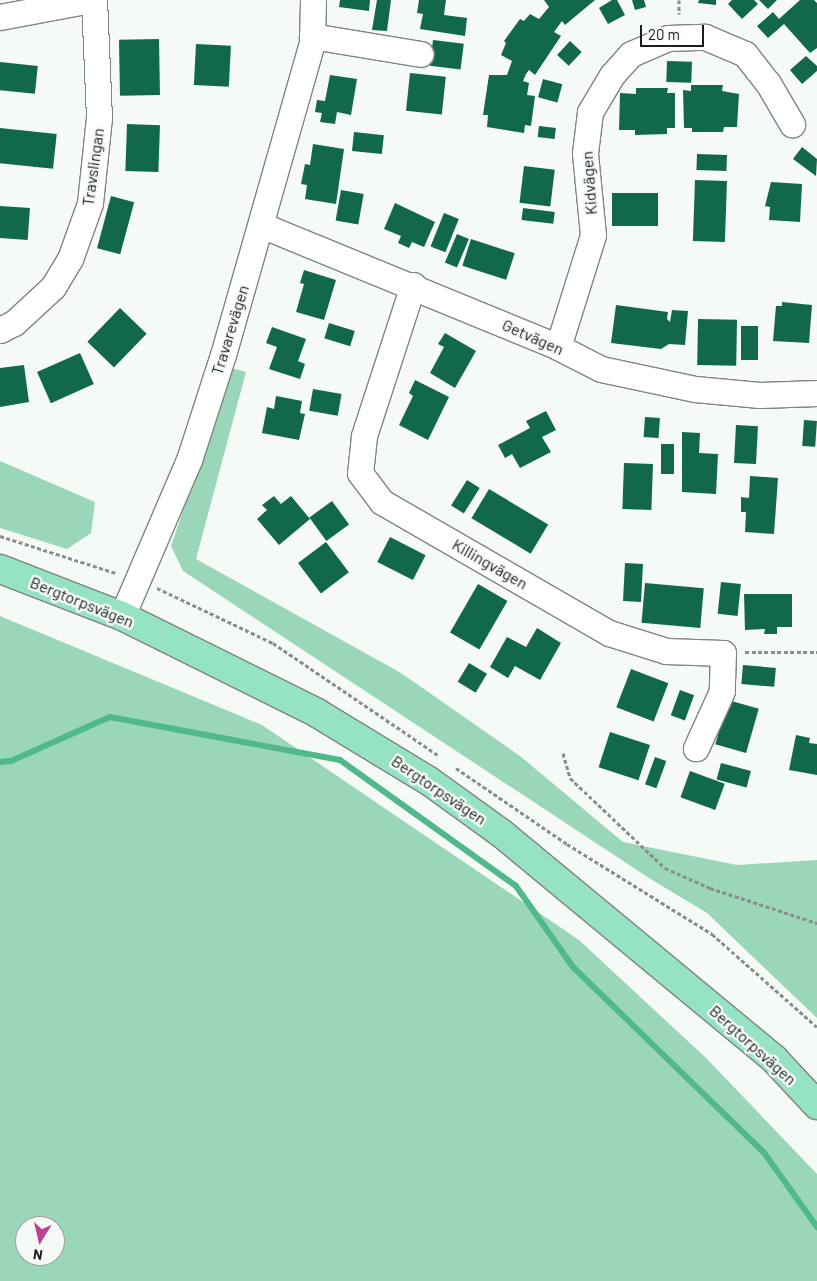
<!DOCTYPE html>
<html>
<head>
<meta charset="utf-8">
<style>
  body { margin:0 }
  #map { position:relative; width:817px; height:1281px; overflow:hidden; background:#f5faf7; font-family:Barlow,sans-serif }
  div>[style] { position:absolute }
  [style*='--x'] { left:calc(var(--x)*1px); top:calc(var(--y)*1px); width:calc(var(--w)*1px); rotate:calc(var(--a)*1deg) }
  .green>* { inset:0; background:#9ad6b8 }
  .stream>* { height:6px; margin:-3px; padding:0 3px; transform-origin:3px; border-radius:3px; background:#50b88b }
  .building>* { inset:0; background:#116949; transform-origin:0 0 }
  .path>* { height:3px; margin-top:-1.5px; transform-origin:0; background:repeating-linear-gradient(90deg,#898d8b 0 4px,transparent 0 6.5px) }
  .roads { filter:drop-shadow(1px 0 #808482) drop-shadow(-1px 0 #808482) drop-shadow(0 1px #808482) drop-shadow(0 -1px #808482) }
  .minor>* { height:25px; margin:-12.5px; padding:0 12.5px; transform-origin:12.5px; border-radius:12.5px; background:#fff }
  .major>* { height:28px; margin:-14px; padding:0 14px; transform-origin:14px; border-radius:14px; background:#95e3c2 }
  span { translate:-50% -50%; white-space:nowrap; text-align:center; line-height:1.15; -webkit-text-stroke:5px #f5faf7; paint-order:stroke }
  .street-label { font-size:16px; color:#1b1d1c }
  .north { position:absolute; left:15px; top:1216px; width:50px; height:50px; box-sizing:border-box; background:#f5faf7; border:1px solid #9ea29f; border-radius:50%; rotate:189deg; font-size:14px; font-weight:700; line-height:20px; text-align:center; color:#1b1d1c }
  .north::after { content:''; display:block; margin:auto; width:18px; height:22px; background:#bc4295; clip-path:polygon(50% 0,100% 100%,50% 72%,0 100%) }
  .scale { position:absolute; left:640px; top:25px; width:64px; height:22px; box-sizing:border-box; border:2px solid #1b1d1c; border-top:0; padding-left:6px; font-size:15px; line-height:18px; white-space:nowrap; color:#1b1d1c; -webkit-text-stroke:4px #f5faf7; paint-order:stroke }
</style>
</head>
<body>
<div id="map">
  <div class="green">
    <i style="clip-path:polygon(231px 368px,246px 372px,196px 559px,401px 673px,520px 756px,623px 842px,737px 865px,817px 860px,817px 1018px,707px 913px,649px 878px,183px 571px,171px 546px)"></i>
    <i style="clip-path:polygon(0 461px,95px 502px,91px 533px,67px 549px,0 528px)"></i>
    <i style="clip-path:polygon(evenodd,0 616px,262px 725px,579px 940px,706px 1058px,817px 1174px,817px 1281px,0 1281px,0 616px,25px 1226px,55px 1226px,55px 1256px,25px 1256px,25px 1226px)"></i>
  </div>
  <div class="stream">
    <i style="--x:0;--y:762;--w:11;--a:-5"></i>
    <i style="--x:11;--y:761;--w:108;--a:-24"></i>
    <i style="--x:110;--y:717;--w:234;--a:10.6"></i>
    <i style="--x:340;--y:760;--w:216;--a:35.6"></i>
    <i style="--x:516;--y:886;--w:99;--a:54.9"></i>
    <i style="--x:573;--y:967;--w:268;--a:44.2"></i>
    <i style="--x:765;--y:1154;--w:90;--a:54.5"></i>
  </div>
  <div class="building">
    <i style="clip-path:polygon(340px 0,370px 0,369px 11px,339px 7px)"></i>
    <i style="clip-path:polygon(377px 0,391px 0,387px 31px,372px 30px)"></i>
    <i style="clip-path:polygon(419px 0,446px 0,444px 15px,467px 18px,465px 36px,420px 29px,423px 14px,417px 13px)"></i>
    <i style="clip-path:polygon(544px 0,595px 0,565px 25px,562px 21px,554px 32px,561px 36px,535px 75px,529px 70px,526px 74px,523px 81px,529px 83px,527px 95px,535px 96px,531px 126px,525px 125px,524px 133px,487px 127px,488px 115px,483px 115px,489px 75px,507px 75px,512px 61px,501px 55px,506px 43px,504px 41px,520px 19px,524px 21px,530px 14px,539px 19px,549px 7px)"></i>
    <i style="clip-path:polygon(612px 0,617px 0,625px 15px,608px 24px,599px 8px)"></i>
    <i style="clip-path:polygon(632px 0,644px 0,646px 7px,635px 10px)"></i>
    <i style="clip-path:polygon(699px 0,716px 0,716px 5px,698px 3px)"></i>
    <i style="clip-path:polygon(732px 0,754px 0,758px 4px,742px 19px,728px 4px)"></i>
    <i style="clip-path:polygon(759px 0,777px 0,768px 9px)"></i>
    <i style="clip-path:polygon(800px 0,814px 0,817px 3px,817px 48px,810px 53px,784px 24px,768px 38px,757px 26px,773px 12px,779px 19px)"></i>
    <i style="left:159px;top:39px;width:56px;height:40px;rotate:89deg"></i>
    <i style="left:433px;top:40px;width:31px;height:26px;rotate:7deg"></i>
    <i style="left:570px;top:41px;width:16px;height:19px;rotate:43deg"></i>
    <i style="left:196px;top:44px;width:35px;height:41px;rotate:3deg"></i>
    <i style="clip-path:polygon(806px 56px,817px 66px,817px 71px,802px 84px,790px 70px)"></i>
    <i style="left:667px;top:61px;width:25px;height:21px;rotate:2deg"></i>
    <i style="left:0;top:62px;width:38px;height:28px;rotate:6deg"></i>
    <i style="left:410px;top:73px;width:36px;height:38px;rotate:6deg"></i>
    <i style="clip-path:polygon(330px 75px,357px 79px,351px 115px,337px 112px,335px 124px,320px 122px,322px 113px,315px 112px,317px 100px,325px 101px)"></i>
    <i style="left:543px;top:79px;width:20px;height:19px;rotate:15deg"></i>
    <i style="clip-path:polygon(691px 85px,723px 85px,722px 91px,739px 94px,737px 127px,724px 127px,723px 132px,692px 132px,692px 128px,684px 128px,683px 90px,691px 91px)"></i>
    <i style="clip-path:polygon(636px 88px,668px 88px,667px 93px,675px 93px,675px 128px,667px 128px,667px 134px,635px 135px,635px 130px,619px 130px,620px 93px,636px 94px)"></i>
    <i style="left:127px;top:124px;width:33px;height:47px;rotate:2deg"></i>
    <i style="left:539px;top:126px;width:17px;height:11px;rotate:7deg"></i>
    <i style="left:0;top:128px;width:57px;height:35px;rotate:6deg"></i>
    <i style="left:354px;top:132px;width:30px;height:19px;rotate:6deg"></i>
    <i style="clip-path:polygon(313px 144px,344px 149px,336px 204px,305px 199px,307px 185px,301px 184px,305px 164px,310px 165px)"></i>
    <i style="clip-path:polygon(802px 147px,817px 159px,816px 176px,793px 159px)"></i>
    <i style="left:697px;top:154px;width:30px;height:16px;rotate:2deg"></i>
    <i style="left:524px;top:166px;width:31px;height:37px;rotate:7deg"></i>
    <i style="left:695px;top:180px;width:32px;height:61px;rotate:2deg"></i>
    <i style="clip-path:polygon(771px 182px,802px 184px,800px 222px,769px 220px,770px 207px,765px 206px)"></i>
    <i style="left:341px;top:190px;width:23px;height:31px;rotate:10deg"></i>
    <i style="left:612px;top:193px;width:46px;height:33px"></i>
    <i style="left:111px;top:196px;width:24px;height:54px;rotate:15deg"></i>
    <i style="clip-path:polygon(395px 203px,435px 222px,424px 247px,412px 242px,409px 248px,398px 243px,401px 236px,384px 229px)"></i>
    <i style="left:0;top:206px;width:30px;height:32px;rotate:4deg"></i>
    <i style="left:523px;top:208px;width:32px;height:12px;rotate:7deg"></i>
    <i style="left:444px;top:213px;width:16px;height:36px;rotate:22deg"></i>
    <i style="left:457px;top:234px;width:13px;height:31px;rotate:23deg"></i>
    <i style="left:471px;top:239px;width:46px;height:28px;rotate:18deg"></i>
    <i style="clip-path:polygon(304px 270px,336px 280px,324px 320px,296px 312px,304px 284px,300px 283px)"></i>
    <i style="clip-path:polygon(782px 302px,812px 305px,809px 343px,773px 341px,776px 306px,782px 306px)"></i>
    <i style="clip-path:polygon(616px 305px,668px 312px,667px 319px,670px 322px,672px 310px,688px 311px,685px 345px,669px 344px,661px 349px,611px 343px)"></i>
    <i style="left:120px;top:308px;width:37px;height:47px;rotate:44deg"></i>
    <i style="left:698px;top:319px;width:39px;height:46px;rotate:1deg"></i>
    <i style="left:329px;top:323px;width:27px;height:16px;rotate:17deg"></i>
    <i style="left:741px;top:326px;width:17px;height:34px"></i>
    <i style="clip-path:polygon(272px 327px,306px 339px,298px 361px,305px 364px,300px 379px,269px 369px,277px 347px,266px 343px)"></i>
    <i style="clip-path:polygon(445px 333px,476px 351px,455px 388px,430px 373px,444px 347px,438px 344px)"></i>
    <i style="left:80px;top:353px;width:34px;height:47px;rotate:66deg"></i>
    <i style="clip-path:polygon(24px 365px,29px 402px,0 407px,0 368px)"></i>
    <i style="clip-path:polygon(415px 380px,449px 397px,428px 440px,399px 425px,413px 396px,409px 393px)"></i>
    <i style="left:313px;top:389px;width:29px;height:22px;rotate:10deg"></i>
    <i style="clip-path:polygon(276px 396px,302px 401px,300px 413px,305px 414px,299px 440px,262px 433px,267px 407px,274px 409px)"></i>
    <i style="clip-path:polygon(546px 411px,556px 430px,542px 437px,551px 452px,520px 468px,512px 454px,505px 458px,498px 445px,530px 428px,526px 421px)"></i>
    <i style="left:645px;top:417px;width:15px;height:20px;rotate:4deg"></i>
    <i style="left:804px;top:420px;width:13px;height:26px;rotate:4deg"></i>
    <i style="left:736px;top:425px;width:22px;height:38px;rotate:3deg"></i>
    <i style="clip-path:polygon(682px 432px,700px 433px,699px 453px,718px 454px,716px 494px,682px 492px)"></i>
    <i style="left:661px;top:444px;width:13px;height:30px"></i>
    <i style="left:624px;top:463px;width:29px;height:46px;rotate:2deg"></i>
    <i style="clip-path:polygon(750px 476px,778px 478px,774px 534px,745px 532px,746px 512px,741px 512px,741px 497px,749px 498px)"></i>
    <i style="left:467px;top:480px;width:15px;height:30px;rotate:32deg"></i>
    <i style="left:489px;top:489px;width:69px;height:34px;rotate:31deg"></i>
    <i style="clip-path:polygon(274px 496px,281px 504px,291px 496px,310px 519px,279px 545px,257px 519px,267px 510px,262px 505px)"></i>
    <i style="left:332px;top:501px;width:29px;height:28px;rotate:54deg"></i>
    <i style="left:390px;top:537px;width:40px;height:28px;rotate:27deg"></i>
    <i style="left:326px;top:542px;width:38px;height:35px;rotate:53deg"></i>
    <i style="left:625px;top:563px;width:18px;height:38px;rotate:3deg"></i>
    <i style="left:721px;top:582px;width:20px;height:32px;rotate:6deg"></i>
    <i style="left:645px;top:583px;width:59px;height:40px;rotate:5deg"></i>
    <i style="left:478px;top:584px;width:34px;height:56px;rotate:30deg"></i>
    <i style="clip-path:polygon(744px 594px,792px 594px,792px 627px,777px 627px,777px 634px,764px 634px,765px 629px,745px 630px)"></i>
    <i style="clip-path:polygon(537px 628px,561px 643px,540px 680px,515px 666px,508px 678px,490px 667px,507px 637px,526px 647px)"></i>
    <i style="left:469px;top:663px;width:21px;height:22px;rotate:31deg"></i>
    <i style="left:743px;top:665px;width:33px;height:19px;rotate:5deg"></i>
    <i style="left:631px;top:669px;width:40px;height:41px;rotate:21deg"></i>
    <i style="left:680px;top:690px;width:15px;height:27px;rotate:20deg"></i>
    <i style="left:728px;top:700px;width:32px;height:46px;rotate:16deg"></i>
    <i style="left:610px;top:732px;width:42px;height:37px;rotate:18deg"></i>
    <i style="clip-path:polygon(796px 735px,810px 738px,809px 743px,817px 744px,817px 775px,789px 770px)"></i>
    <i style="left:655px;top:757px;width:12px;height:29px;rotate:20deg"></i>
    <i style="left:721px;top:763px;width:31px;height:17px;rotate:15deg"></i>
    <i style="left:690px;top:771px;width:37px;height:28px;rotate:20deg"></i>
  </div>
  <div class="path">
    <i style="--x:679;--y:0;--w:14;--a:90"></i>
    <i style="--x:0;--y:536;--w:122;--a:17.7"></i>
    <i style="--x:157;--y:588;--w:128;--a:25.4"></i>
    <i style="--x:273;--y:643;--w:201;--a:34.2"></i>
    <i style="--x:745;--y:652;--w:72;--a:0"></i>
    <i style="--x:563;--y:753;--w:26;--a:74"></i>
    <i style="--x:570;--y:778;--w:131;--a:43.5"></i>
    <i style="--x:665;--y:868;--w:49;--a:24"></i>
    <i style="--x:710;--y:888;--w:113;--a:18.1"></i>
    <i style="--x:456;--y:768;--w:135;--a:34.4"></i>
    <i style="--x:567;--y:844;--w:171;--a:31.8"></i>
    <i style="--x:712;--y:934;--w:140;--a:41.5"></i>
  </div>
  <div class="roads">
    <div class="minor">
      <i style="--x:0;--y:17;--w:92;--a:-10.7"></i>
      <i style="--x:312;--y:36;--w:110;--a:9.4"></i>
      <i style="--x:261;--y:225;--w:321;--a:22.3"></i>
      <i style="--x:558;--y:347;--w:48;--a:27.1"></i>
      <i style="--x:601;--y:369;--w:96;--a:12"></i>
      <i style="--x:695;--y:389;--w:65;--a:5.3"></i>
      <i style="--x:760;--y:395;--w:57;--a:-2"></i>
      <i style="--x:413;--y:285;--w:159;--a:108"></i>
      <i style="--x:364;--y:436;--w:37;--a:96"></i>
      <i style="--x:360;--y:473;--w:36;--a:53"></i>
      <i style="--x:382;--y:502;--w:262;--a:30"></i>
      <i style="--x:609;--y:633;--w:60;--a:17.5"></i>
      <i style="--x:666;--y:651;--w:57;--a:2"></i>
      <i style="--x:723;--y:653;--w:38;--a:92"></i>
      <i style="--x:722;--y:691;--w:63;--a:114.5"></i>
      <i style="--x:0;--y:330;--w:16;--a:-27"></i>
      <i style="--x:14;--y:323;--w:53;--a:-42.7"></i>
      <i style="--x:53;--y:287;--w:33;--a:-59"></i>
      <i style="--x:70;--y:259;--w:59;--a:-70.3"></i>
      <i style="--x:90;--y:203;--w:85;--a:-84"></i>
      <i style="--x:99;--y:118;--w:118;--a:-92.4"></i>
      <i style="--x:558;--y:347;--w:117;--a:-72.6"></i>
      <i style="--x:593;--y:235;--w:82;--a:-95.6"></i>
      <i style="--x:585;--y:153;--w:41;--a:-83"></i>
      <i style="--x:590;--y:112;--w:43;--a:-59.3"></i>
      <i style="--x:612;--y:75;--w:28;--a:-48"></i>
      <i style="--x:631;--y:54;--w:40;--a:-23.4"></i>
      <i style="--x:668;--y:38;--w:37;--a:-2"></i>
      <i style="--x:705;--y:37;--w:43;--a:23"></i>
      <i style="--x:745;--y:54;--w:37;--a:52"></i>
      <i style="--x:768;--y:83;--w:48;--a:59.7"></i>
      <i style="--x:122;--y:616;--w:170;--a:-66.8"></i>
      <i style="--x:189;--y:460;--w:110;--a:-72.1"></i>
      <i style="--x:223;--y:355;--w:325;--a:-74.1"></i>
      <i style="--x:312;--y:42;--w:42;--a:-88.6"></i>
    </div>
    <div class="major">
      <i style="--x:0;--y:569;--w:131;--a:21.1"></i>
      <i style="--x:122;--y:616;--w:218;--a:26.4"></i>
      <i style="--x:317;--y:713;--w:131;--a:31.3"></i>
      <i style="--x:429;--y:781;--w:89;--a:35.8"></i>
      <i style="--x:501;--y:833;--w:354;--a:39.6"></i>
      <i style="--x:774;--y:1059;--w:63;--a:46.9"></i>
    </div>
  </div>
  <div class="street-label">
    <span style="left:93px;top:167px;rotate:-82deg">Travslingan</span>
    <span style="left:589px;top:183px;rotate:-94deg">Kidvägen</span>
    <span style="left:230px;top:330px;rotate:-73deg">Travarevägen</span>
    <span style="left:533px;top:337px;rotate:24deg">Getvägen</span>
    <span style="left:490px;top:564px;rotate:30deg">Killingvägen</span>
    <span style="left:82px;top:602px;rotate:22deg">Bergtorpsvägen</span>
    <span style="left:439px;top:790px;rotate:34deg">Bergtorpsvägen</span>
    <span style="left:753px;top:1045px;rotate:42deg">Bergtorpsvägen</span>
  </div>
  <div class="north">N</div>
  <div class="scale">20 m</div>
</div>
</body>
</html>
